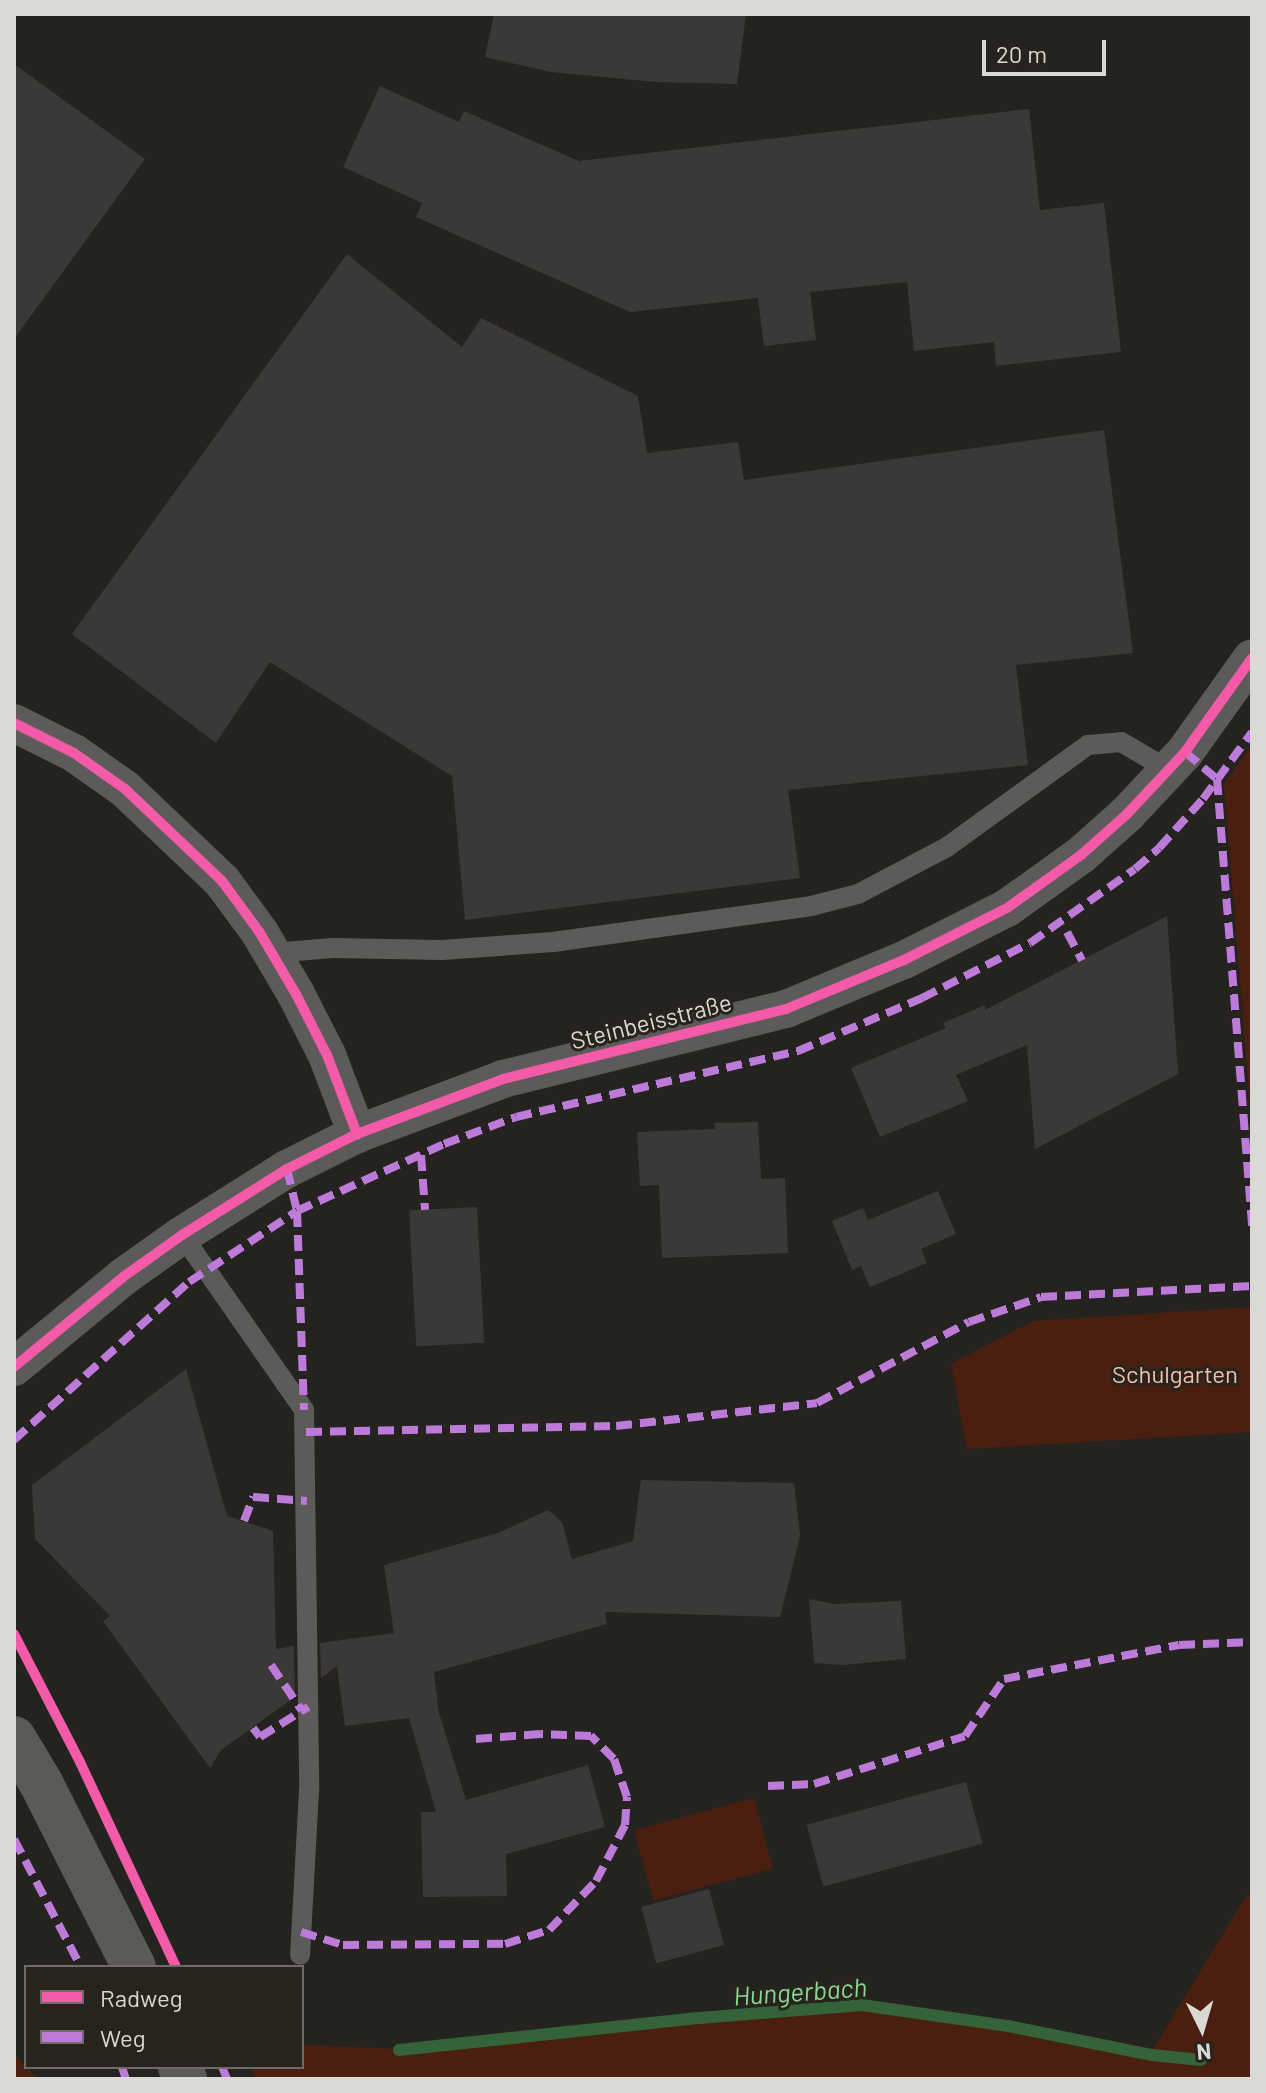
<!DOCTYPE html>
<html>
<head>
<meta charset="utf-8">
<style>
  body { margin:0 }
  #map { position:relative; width:1266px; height:2093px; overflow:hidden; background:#252320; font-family:Barlow,sans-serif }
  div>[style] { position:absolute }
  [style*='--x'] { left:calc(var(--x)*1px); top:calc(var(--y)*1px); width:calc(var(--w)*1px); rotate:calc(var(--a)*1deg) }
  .green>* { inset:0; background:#4a1f10; transform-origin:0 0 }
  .stream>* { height:12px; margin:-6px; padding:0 6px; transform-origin:6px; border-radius:6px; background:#346239 }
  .building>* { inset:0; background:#3b3937; transform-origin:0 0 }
  .lane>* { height:20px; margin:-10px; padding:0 10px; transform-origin:10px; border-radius:10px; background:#5c5b59 }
  .street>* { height:38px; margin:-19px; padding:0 19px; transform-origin:19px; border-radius:19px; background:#5c5b59 }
  .secondary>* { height:44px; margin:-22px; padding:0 22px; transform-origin:22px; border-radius:22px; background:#5b5a56 }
  .quiet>* { height:8px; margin-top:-4px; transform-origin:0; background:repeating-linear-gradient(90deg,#bd7bd9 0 16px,transparent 0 24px) }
  .cycleway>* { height:10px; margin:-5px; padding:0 5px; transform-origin:5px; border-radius:5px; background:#f35aa7 }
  span { translate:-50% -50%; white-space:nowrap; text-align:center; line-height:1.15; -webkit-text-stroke:6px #27241e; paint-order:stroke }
  .street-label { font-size:24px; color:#dbd9d5 }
  .park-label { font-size:24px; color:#f9bfad }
  .water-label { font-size:26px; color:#8dd691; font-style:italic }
  .frame { position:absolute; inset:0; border:16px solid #dbd9d5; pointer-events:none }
  .legend { position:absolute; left:24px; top:1965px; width:280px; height:104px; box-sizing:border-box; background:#27241e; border:2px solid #6f6c67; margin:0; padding:10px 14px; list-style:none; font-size:24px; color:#dbd9d5 }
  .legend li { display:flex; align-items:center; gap:16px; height:40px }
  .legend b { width:40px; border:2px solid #6f6c67 }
  .north { position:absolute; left:1162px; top:1989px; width:80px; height:80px; -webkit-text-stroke:6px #27241e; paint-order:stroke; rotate:175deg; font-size:22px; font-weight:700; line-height:32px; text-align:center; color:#dbd9d5 }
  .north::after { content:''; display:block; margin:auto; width:28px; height:36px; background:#dbd9d5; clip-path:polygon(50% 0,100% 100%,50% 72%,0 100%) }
  .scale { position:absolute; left:982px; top:40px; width:124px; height:36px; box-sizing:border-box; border:4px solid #dbd9d5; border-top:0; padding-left:10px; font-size:24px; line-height:28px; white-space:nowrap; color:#dbd9d5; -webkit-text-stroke:6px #27241e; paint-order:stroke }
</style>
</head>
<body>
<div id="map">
  <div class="green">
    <i style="clip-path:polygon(1252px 745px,1252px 1130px,1224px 784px)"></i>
    <i style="clip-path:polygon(1252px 1307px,1252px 1432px,967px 1449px,951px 1364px,1033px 1321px)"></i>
    <i style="left:754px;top:1798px;width:73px;height:124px;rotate:75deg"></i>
    <i style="clip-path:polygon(1252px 1894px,1252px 2079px,256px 2079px,251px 2067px,302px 2067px,302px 2045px,399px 2049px,862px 2003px,1152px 2051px,1246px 1896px)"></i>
    <i style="clip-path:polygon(14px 2054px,26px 2067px,38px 2079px,14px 2079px)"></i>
  </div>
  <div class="stream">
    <i style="--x:399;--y:2050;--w:303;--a:-6.1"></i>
    <i style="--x:700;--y:2018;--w:163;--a:-4.6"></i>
    <i style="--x:862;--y:2005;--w:148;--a:8.2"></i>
    <i style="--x:1008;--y:2026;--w:147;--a:11.4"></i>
    <i style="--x:1152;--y:2055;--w:49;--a:5.8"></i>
  </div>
  <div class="building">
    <i style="clip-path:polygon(494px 14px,746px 14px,737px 84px,656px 82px,551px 72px,485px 57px)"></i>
    <i style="clip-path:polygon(14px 64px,145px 159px,14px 339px)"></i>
    <i style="clip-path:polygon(380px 86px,459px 122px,464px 111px,579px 161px,1029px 109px,1040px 210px,1104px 203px,1121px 352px,996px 366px,994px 342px,914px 351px,907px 282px,810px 292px,816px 340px,764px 346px,758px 298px,630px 312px,416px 217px,422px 203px,343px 167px)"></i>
    <i style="clip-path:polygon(347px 254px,462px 347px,481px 318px,638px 396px,647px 453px,738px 442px,744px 480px,1104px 430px,1133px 653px,1016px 665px,1028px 765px,788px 790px,800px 878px,465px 920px,452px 776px,270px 662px,216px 743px,72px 634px)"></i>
    <i style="clip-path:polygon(1167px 916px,1178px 1074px,1035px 1149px,1027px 1045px,956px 1075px,968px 1101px,880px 1137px,851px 1068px,946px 1028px,943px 1023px,985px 1005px,985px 1010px)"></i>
    <i style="clip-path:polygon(758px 1122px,761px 1179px,785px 1178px,788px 1253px,662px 1258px,659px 1185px,640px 1186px,637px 1132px,715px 1129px,714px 1123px)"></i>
    <i style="clip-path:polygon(938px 1191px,956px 1234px,921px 1249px,927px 1263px,870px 1287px,861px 1266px,852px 1270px,832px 1221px,863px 1208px,868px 1220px)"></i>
    <i style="left:477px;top:1207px;width:136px;height:68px;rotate:87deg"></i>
    <i style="clip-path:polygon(186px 1369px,227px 1516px,273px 1531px,276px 1649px,294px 1646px,295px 1697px,221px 1750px,210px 1768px,103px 1621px,110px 1616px,35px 1539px,32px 1485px)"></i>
    <i style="clip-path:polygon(641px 1480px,794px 1483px,800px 1536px,780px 1617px,605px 1612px,607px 1624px,434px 1672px,439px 1713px,466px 1800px,588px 1765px,605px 1827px,506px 1854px,507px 1896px,423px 1897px,421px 1812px,436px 1812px,409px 1718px,345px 1726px,337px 1666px,321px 1678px,320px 1643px,394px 1633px,384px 1565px,498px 1533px,548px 1510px,562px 1522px,572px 1559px,633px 1541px)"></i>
    <i style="clip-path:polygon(809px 1599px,835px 1604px,901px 1601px,906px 1659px,842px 1665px,814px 1663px)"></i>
    <i style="left:966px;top:1782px;width:64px;height:165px;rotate:75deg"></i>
    <i style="left:709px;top:1889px;width:58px;height:70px;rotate:75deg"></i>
  </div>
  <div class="lane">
    <i style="--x:272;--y:953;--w:61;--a:-4.7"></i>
    <i style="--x:333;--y:948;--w:109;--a:1.1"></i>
    <i style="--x:442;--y:950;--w:111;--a:-4.1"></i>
    <i style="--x:553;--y:942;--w:260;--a:-7.9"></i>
    <i style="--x:811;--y:906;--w:49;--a:-14.3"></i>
    <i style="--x:858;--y:894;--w:101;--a:-27.8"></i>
    <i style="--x:947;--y:847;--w:174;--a:-35.9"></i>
    <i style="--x:1088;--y:745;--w:33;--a:-5"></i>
    <i style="--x:1121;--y:742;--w:56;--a:30.3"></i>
    <i style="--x:182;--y:1235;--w:213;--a:55.1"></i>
    <i style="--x:304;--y:1410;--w:380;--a:89.2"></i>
    <i style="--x:309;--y:1790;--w:165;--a:93.1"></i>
  </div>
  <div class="street">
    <i style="--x:14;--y:723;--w:67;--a:26.6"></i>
    <i style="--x:74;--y:753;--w:62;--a:35.2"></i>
    <i style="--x:125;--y:789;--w:134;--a:43.5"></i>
    <i style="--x:222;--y:881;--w:64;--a:53.8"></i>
    <i style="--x:260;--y:933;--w:71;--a:59.5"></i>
    <i style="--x:296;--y:994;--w:68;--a:63.1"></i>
    <i style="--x:327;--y:1055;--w:85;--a:69.2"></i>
    <i style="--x:14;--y:1367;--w:141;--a:-39.5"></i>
    <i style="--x:123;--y:1277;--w:72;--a:-35.4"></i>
    <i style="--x:182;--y:1235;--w:124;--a:-32.2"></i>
    <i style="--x:287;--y:1169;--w:78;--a:-26.6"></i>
    <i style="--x:357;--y:1134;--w:156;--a:-20.6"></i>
    <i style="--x:503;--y:1079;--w:292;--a:-13.9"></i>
    <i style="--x:786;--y:1009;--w:128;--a:-22.6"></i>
    <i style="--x:904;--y:960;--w:115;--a:-26.8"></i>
    <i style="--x:1007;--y:908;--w:91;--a:-35.6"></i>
    <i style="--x:1081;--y:855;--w:62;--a:-41.7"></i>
    <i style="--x:1127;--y:814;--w:85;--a:-46.9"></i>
    <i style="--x:1185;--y:752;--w:115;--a:-54.5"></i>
  </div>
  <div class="secondary">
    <i style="--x:14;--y:1738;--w:52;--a:59"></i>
    <i style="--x:41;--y:1783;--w:206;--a:63.2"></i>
    <i style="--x:180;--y:2067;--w:13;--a:67"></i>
  </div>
  <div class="quiet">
    <i style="--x:1185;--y:752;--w:42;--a:40.2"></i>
    <i style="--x:1217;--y:779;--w:449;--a:85.5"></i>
    <i style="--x:1067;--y:932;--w:32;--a:62"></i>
    <i style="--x:421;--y:1155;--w:55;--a:85.8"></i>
    <i style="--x:287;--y:1169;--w:43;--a:76.6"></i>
    <i style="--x:297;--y:1211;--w:199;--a:88"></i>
    <i style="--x:306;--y:1432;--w:310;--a:-1.1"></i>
    <i style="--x:616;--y:1426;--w:202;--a:-6.5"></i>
    <i style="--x:817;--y:1403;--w:172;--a:-28.1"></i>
    <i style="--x:969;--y:1322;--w:76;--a:-19.1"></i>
    <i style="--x:1041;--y:1297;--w:211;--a:-3"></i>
    <i style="--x:14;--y:1440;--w:236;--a:-42.1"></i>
    <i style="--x:189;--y:1282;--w:129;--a:-33.3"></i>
    <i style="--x:297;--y:1211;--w:162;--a:-24.5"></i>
    <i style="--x:444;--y:1144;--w:77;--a:-20.6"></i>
    <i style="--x:516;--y:1117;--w:290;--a:-13.2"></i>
    <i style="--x:798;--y:1051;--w:135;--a:-23.1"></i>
    <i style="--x:922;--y:998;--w:121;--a:-27"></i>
    <i style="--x:1030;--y:943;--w:128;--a:-35.2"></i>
    <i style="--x:1135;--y:869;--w:32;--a:-41"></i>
    <i style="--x:1159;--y:848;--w:66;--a:-48.1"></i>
    <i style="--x:1203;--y:799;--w:83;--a:-53.8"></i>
    <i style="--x:244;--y:1521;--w:26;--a:-69"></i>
    <i style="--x:253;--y:1497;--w:54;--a:4.2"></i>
    <i style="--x:271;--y:1665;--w:55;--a:56"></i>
    <i style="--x:253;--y:1728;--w:11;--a:52"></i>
    <i style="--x:260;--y:1737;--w:57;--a:-32"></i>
    <i style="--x:768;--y:1786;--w:46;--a:-2.5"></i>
    <i style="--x:814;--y:1784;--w:158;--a:-17.6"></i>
    <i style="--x:965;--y:1736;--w:69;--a:-55.6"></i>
    <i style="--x:1004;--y:1679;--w:178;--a:-11"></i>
    <i style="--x:1179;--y:1645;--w:73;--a:-2.4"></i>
    <i style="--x:14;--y:1839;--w:144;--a:62.4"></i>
    <i style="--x:301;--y:1932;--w:44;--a:17.2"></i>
    <i style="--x:343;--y:1945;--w:162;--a:-0.4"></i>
    <i style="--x:505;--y:1944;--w:46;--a:-17.7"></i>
    <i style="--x:549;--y:1930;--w:68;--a:-46.2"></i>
    <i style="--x:596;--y:1881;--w:63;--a:-62.6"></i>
    <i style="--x:625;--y:1825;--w:28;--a:-86"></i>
    <i style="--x:627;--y:1797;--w:40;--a:-108.9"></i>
    <i style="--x:614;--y:1759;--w:33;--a:-135"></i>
    <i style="--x:591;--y:1736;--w:51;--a:-177.8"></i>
    <i style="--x:540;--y:1734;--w:65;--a:175.6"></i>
    <i style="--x:122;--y:2067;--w:13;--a:72"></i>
    <i style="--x:222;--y:2067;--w:13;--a:67"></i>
  </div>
  <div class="cycleway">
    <i style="--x:14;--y:723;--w:67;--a:26.6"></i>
    <i style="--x:74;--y:753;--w:62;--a:35.2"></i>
    <i style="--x:125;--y:789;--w:134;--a:43.5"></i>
    <i style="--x:222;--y:881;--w:64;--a:53.8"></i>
    <i style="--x:260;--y:933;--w:71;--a:59.5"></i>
    <i style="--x:296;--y:994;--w:68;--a:63.1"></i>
    <i style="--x:327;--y:1055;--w:85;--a:69.2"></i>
    <i style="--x:14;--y:1367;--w:141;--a:-39.5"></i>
    <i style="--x:123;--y:1277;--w:72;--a:-35.4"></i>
    <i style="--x:182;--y:1235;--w:124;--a:-32.2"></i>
    <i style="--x:287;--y:1169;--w:78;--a:-26.6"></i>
    <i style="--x:357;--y:1134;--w:156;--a:-20.6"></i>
    <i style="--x:503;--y:1079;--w:292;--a:-13.9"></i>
    <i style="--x:786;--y:1009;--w:128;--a:-22.6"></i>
    <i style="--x:904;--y:960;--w:115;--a:-26.8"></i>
    <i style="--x:1007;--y:908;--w:91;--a:-35.6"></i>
    <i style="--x:1081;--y:855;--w:62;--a:-41.7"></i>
    <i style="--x:1127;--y:814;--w:85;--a:-46.9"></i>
    <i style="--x:1185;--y:752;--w:115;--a:-54.5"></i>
    <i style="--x:14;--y:1634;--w:144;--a:62.7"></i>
    <i style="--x:80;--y:1762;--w:226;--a:64.9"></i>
  </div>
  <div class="street-label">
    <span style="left:651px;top:1021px;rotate:-14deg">Steinbeisstraße</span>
  </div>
  <div class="park-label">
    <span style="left:1175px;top:1374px">Schulgarten</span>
  </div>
  <div class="water-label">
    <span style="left:800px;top:1991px;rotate:-4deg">Hungerbach</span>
  </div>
  <div class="frame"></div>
  <ul class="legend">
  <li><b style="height:10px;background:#f35aa7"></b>Radweg</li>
  <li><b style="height:10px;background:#bd7bd9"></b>Weg</li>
  </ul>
  <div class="north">N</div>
  <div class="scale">20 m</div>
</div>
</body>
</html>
